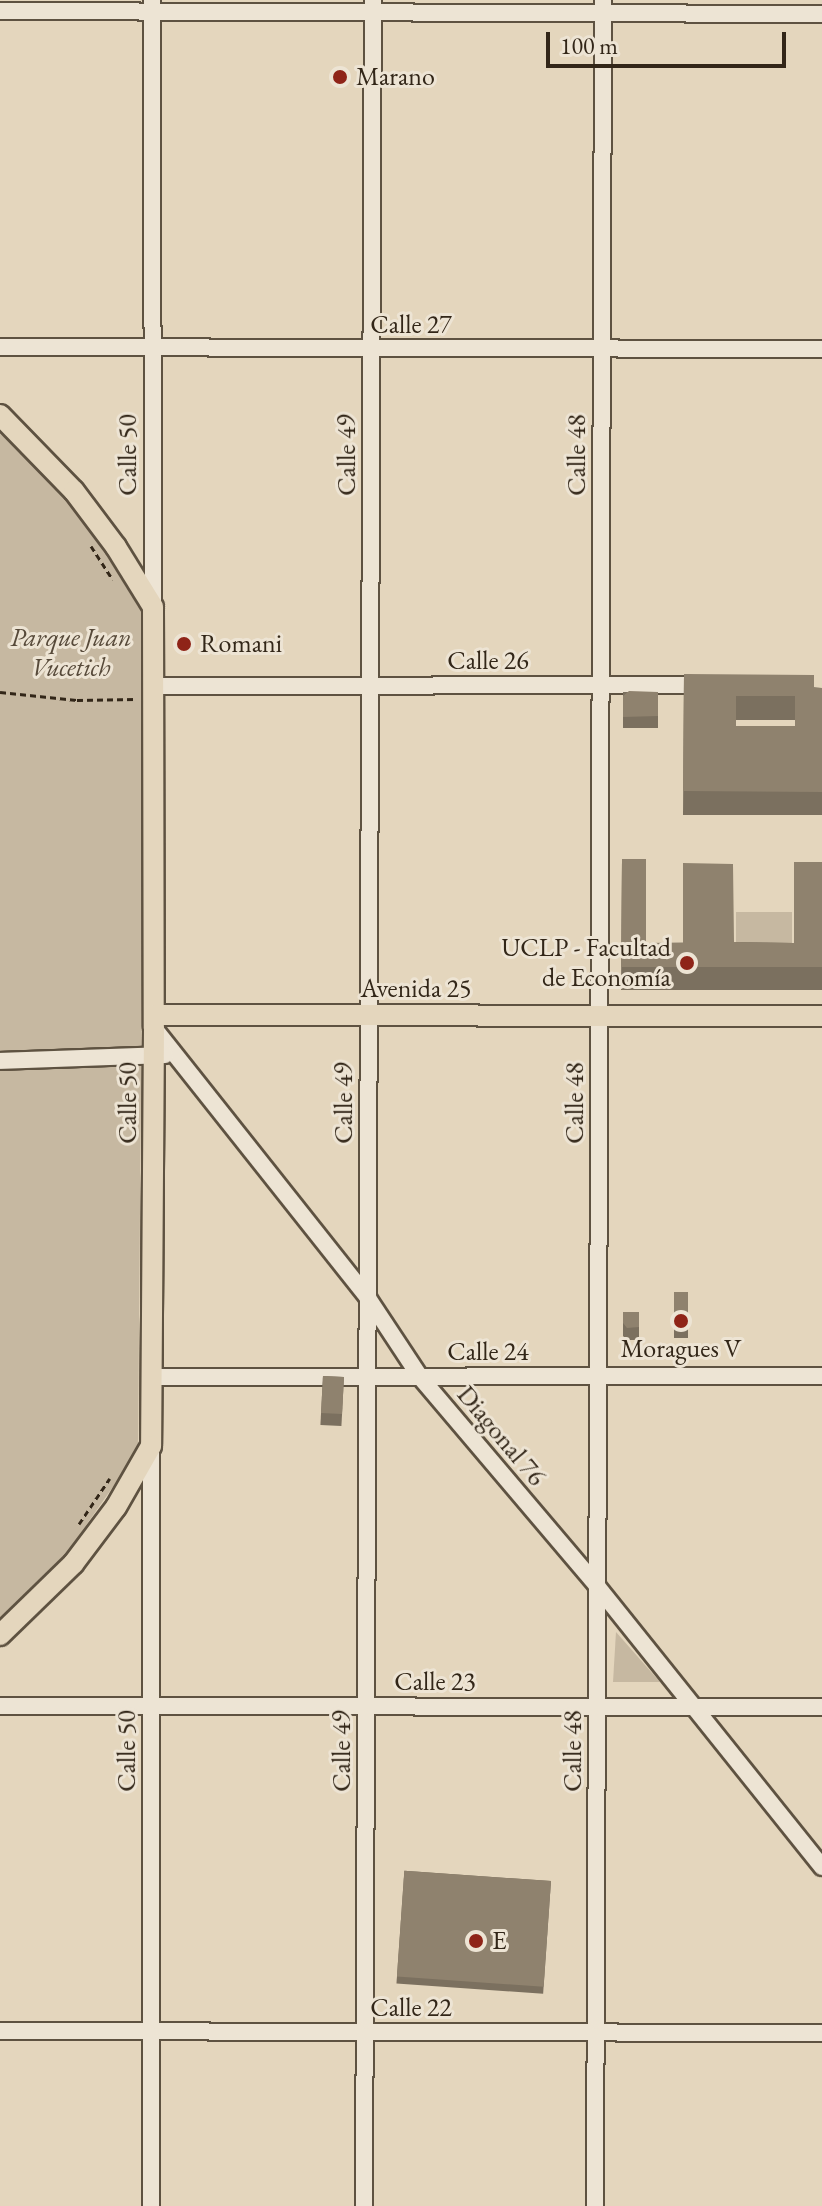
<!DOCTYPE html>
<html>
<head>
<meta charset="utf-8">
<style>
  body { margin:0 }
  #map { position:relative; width:822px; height:2206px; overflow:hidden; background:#e4d6bd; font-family:"EB Garamond",serif }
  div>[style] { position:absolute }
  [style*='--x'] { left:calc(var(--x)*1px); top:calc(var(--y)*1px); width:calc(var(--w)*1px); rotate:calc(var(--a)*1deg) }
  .green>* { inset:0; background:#c6b8a1; transform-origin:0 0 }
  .path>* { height:3px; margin-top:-1.5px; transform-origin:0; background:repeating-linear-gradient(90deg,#322618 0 6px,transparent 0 10px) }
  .roads { filter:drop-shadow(2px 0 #5e5241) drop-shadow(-2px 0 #5e5241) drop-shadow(0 2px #5e5241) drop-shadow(0 -2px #5e5241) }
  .minor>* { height:16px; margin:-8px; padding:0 8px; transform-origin:8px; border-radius:8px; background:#ede4d4 }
  .major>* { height:20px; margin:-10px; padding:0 10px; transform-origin:10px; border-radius:10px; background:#e4d6bd }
  .wall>* { inset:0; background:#7b705f; transform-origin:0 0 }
  .building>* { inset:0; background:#8f826e; transform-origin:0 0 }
  .dots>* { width:22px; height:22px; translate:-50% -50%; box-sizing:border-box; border:4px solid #ede4d4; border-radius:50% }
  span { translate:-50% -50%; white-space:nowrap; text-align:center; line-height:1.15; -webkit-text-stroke:6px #ede4d4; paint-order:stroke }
  .poi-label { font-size:26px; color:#322618 }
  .left { translate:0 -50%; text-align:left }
  .right { translate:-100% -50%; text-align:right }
  .street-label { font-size:26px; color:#322618 }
  .park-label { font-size:26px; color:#574a3a; font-style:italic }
  .scale { position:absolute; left:546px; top:32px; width:240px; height:36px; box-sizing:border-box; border:4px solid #322618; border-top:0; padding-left:10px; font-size:24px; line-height:28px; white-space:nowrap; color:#322618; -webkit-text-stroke:6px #ede4d4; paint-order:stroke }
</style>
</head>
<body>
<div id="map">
  <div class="green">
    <i style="clip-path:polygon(0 434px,46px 468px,145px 612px,138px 1451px,40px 1591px,0 1619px)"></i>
    <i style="left:736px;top:912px;width:56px;height:51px"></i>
    <i style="clip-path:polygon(616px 1632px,660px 1682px,613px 1682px)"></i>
  </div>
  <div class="path">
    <i style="--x:91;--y:546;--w:40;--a:57.1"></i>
    <i style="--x:0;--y:692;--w:77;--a:5.9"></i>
    <i style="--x:77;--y:700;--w:59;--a:-1"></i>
    <i style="--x:79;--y:1524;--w:55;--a:-56"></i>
  </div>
  <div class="roads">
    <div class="minor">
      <i style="--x:152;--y:0;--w:607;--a:89.91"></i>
      <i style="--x:0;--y:11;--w:822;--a:0.21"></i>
      <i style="--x:0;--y:347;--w:822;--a:0.14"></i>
      <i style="--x:154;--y:686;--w:550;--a:-0.1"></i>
      <i style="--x:154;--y:1028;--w:345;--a:51.6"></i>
      <i style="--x:368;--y:1298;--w:95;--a:56.6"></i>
      <i style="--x:420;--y:1377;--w:274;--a:49.7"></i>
      <i style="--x:597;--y:1586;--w:360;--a:51.3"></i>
      <i style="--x:0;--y:1061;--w:165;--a:-2.1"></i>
      <i style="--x:154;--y:1377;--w:668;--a:-0.09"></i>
      <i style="--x:0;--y:1706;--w:822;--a:0.07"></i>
      <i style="--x:0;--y:2031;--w:822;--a:0.14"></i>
      <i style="--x:151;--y:2206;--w:760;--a:-90"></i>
      <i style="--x:364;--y:2206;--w:2206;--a:-89.77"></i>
      <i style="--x:595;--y:2206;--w:2206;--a:-89.79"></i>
    </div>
    <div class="major">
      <i style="--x:0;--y:415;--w:106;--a:45.8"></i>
      <i style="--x:74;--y:491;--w:70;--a:53.1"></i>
      <i style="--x:116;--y:547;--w:70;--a:58.3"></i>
      <i style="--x:153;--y:607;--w:421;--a:89.9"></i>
      <i style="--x:154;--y:1028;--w:418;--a:90.4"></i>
      <i style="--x:151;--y:1446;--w:70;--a:119.8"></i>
      <i style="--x:116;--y:1507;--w:71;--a:127"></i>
      <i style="--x:73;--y:1564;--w:102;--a:135.8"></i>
      <i style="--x:154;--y:1015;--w:668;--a:0.09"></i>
    </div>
  </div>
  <div class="wall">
    <i style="clip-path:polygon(evenodd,684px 674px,822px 688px,822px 815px,683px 815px,684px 674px,736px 720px,795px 720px,795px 726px,736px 726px,736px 720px)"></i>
    <i style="left:658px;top:692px;width:36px;height:35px;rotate:90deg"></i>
    <i style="clip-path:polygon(622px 859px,646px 943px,734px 942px,794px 943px,822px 862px,822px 990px,621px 990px)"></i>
    <i style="left:674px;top:1292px;width:14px;height:46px"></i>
    <i style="clip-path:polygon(623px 1312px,639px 1312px,639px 1340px,627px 1340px,623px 1336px)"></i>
    <i style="left:323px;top:1376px;width:21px;height:49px;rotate:3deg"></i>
    <i style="left:551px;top:1881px;width:113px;height:147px;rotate:94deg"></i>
  </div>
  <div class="building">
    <i style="clip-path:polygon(evenodd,684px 674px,814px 675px,814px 688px,822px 688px,822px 792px,683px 791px,684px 674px,736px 696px,795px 696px,795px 726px,736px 726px,736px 696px)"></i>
    <i style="clip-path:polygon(629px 691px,658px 692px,658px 716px,623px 717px,623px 696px)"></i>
    <i style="clip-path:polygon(622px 859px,646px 859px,646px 943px,683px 943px,683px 863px,733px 864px,734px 942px,794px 943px,794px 862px,822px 862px,822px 967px,621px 967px)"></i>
    <i style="left:674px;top:1292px;width:14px;height:33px"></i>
    <i style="clip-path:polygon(623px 1312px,639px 1312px,639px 1327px,627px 1328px,623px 1323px)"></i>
    <i style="left:323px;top:1376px;width:21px;height:37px;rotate:3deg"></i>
    <i style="left:551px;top:1881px;width:106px;height:147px;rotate:94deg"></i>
  </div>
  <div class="dots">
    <i style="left:340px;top:77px;background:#8f2418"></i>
    <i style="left:184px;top:644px;background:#8f2418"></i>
    <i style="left:687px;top:963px;background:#8f2418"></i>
    <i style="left:681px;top:1321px;background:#8f2418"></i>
    <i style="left:476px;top:1941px;background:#8f2418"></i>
  </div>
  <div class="poi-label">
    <span class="left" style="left:356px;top:77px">Marano</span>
    <span class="left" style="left:200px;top:644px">Romani</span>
    <span class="right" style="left:671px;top:963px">UCLP - Facultad<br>de Economía</span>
    <span style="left:681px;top:1349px">Moragues V</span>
    <span class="left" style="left:492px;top:1941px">E</span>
  </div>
  <div class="street-label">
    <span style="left:411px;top:325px">Calle 27</span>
    <span style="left:128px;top:455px;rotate:-90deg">Calle 50</span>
    <span style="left:347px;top:455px;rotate:-90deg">Calle 49</span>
    <span style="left:577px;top:455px;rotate:-90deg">Calle 48</span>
    <span style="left:488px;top:661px">Calle 26</span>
    <span style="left:416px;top:989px">Avenida 25</span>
    <span style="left:128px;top:1103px;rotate:-90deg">Calle 50</span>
    <span style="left:344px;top:1103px;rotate:-90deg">Calle 49</span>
    <span style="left:575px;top:1103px;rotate:-90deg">Calle 48</span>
    <span style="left:488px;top:1352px">Calle 24</span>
    <span style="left:501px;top:1436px;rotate:50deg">Diagonal 76</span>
    <span style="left:435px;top:1682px">Calle 23</span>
    <span style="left:127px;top:1751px;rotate:-90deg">Calle 50</span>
    <span style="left:342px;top:1751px;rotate:-90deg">Calle 49</span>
    <span style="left:573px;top:1751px;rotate:-90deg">Calle 48</span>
    <span style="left:411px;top:2008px">Calle 22</span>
  </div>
  <div class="park-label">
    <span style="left:71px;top:653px">Parque Juan<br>Vucetich</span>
  </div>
  <div class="scale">100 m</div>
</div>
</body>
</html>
